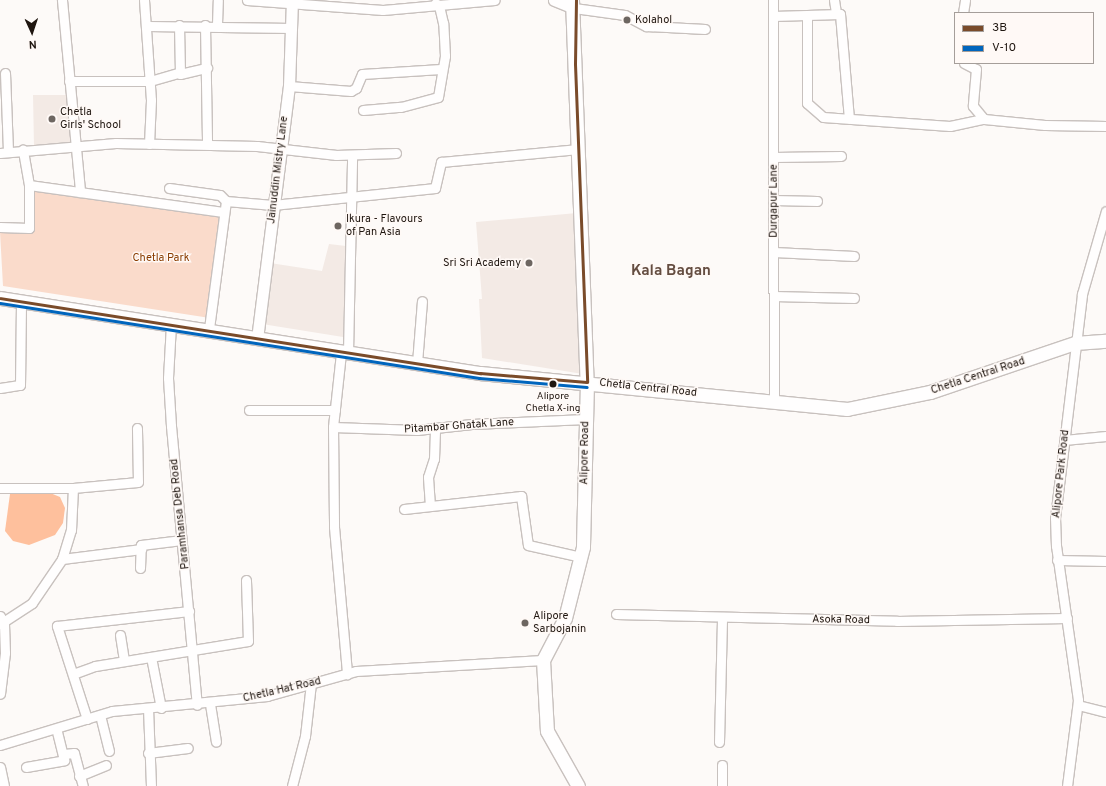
<!DOCTYPE html>
<html>
<head>
<meta charset="utf-8">
<style>
  body { margin:0 }
  #map { position:relative; width:1106px; height:786px; overflow:hidden; background:#fdfaf8; font-family:Overpass,sans-serif }
  div>[style] { position:absolute }
  [style*='--x'] { left:calc(var(--x)*1px); top:calc(var(--y)*1px); width:calc(var(--w)*1px); rotate:calc(var(--a)*1deg) }
  .built>* { inset:0; background:#f3eae5 }
  .green>* { inset:0; background:#fadbcb }
  .water>* { inset:0; background:#fec09d }
  .roads { filter:drop-shadow(1px 0 #c8c1be) drop-shadow(-1px 0 #c8c1be) drop-shadow(0 1px #c8c1be) drop-shadow(0 -1px #c8c1be) }
  .minor>* { height:9px; margin:-4.5px; padding:0 4.5px; transform-origin:4.5px; border-radius:4.5px; background:#fffefe }
  .tertiary>* { height:11px; margin:-5.5px; padding:0 5.5px; transform-origin:5.5px; border-radius:5.5px; background:#fffefe }
  .secondary>* { height:13px; margin:-6.5px; padding:0 6.5px; transform-origin:6.5px; border-radius:6.5px; background:#fffefe }
  .bus-1>* { height:3px; margin:-1.5px; padding:0 1.5px; transform-origin:1.5px; border-radius:1.5px; background:#7a4b2a }
  .bus-2>* { height:3px; margin:-1.5px; padding:0 1.5px; transform-origin:1.5px; border-radius:1.5px; background:#0065bd }
  .dots>* { width:11px; height:11px; translate:-50% -50%; box-sizing:border-box; border:2px solid #fff9f6; border-radius:50% }
  span { translate:-50% -50%; white-space:nowrap; text-align:center; line-height:1.15; -webkit-text-stroke:3px #fff9f6; paint-order:stroke }
  .bus-label { font-size:10px; color:#1f1610 }
  .poi-label { font-size:11px; color:#1f1610 }
  .left { translate:0 -50%; text-align:left }
  .right { translate:-100% -50%; text-align:right }
  .street-label { font-size:11px; color:#1f1610 }
  .park-label { font-size:11px; color:#8a3d01 }
  .district-label { font-size:15px; color:#644d41; font-weight:700 }
  .legend { position:absolute; left:954px; top:12px; width:140px; height:52px; box-sizing:border-box; background:#fff9f6; border:1px solid #a59e9a; margin:0; padding:5px 7px; list-style:none; font-size:12px; color:#1f1610 }
  .legend li { display:flex; align-items:center; gap:8px; height:20px }
  .legend b { width:20px; border:1px solid #a59e9a }
  .north { position:absolute; left:12px; top:12px; width:40px; height:40px; -webkit-text-stroke:3px #fff9f6; paint-order:stroke; rotate:177deg; font-size:11px; font-weight:700; line-height:16px; text-align:center; color:#1f1610 }
  .north::after { content:''; display:block; margin:auto; width:14px; height:18px; background:#1f1610; clip-path:polygon(50% 0,100% 100%,50% 72%,0 100%) }
</style>
</head>
<body>
<div id="map">
  <div class="built">
    <i style="clip-path:polygon(33px 95px,67px 95px,72px 143px,34px 147px)"></i>
    <i style="clip-path:polygon(577px 213px,583px 374px,482px 358px,479px 299px,482px 299px,476px 222px)"></i>
    <i style="clip-path:polygon(329px 244px,346px 246px,343px 337px,262px 324px,270px 263px,322px 271px)"></i>
  </div>
  <div class="green">
    <i style="clip-path:polygon(31px 189px,220px 213px,210px 318px,3px 286px,0 232px,34px 232px)"></i>
  </div>
  <div class="water">
    <i style="clip-path:polygon(23px 489px,43px 490px,60px 497px,65px 508px,63px 523px,55px 535px,29px 545px,13px 541px,5px 531px,10px 494px)"></i>
  </div>
  <div class="roads">
    <div class="minor">
      <i style="--x:62;--y:0;--w:193;--a:84.6"></i>
      <i style="--x:144;--y:0;--w:100;--a:86"></i>
      <i style="--x:151;--y:100;--w:44;--a:92.6"></i>
      <i style="--x:247;--y:0;--w:136;--a:4.2"></i>
      <i style="--x:383;--y:10;--w:112;--a:-5.1"></i>
      <i style="--x:773;--y:0;--w:402;--a:89.9"></i>
      <i style="--x:834;--y:0;--w:13;--a:81"></i>
      <i style="--x:574;--y:8;--w:51;--a:7.8"></i>
      <i style="--x:625;--y:15;--w:24;--a:28"></i>
      <i style="--x:646;--y:26;--w:59;--a:2.9"></i>
      <i style="--x:963;--y:13;--w:13;--a:-81"></i>
      <i style="--x:773;--y:16;--w:67;--a:-1.7"></i>
      <i style="--x:840;--y:14;--w:105;--a:85.1"></i>
      <i style="--x:807;--y:16;--w:87;--a:90"></i>
      <i style="--x:807;--y:103;--w:21;--a:41"></i>
      <i style="--x:823;--y:117;--w:127;--a:4.1"></i>
      <i style="--x:950;--y:126;--w:35;--a:-12"></i>
      <i style="--x:217;--y:24;--w:24;--a:-88"></i>
      <i style="--x:179;--y:25;--w:49;--a:88.8"></i>
      <i style="--x:180;--y:74;--w:28;--a:-13"></i>
      <i style="--x:205;--y:25;--w:119;--a:89"></i>
      <i style="--x:148;--y:26;--w:144;--a:0.8"></i>
      <i style="--x:964;--y:63;--w:13;--a:27"></i>
      <i style="--x:976;--y:69;--w:37;--a:95"></i>
      <i style="--x:973;--y:106;--w:17;--a:50"></i>
      <i style="--x:984;--y:119;--w:61;--a:5.6"></i>
      <i style="--x:1045;--y:125;--w:61;--a:0.9"></i>
      <i style="--x:5;--y:73;--w:79;--a:87.8"></i>
      <i style="--x:69;--y:81;--w:81;--a:0"></i>
      <i style="--x:150;--y:81;--w:32;--a:-16"></i>
      <i style="--x:289;--y:86;--w:62;--a:4.6"></i>
      <i style="--x:351;--y:91;--w:6;--a:-31"></i>
      <i style="--x:356;--y:88;--w:15;--a:-67"></i>
      <i style="--x:362;--y:74;--w:79;--a:-3.6"></i>
      <i style="--x:363;--y:110;--w:38;--a:-5"></i>
      <i style="--x:401;--y:107;--w:38;--a:-15"></i>
      <i style="--x:438;--y:97;--w:42;--a:-80.3"></i>
      <i style="--x:445;--y:56;--w:33;--a:-93"></i>
      <i style="--x:443;--y:23;--w:18;--a:-103"></i>
      <i style="--x:439;--y:5;--w:4;--a:-153"></i>
      <i style="--x:0;--y:153;--w:116;--a:-4.9"></i>
      <i style="--x:116;--y:143;--w:141;--a:1.2"></i>
      <i style="--x:257;--y:146;--w:80;--a:6.5"></i>
      <i style="--x:336;--y:155;--w:60;--a:-1.9"></i>
      <i style="--x:774;--y:157;--w:67;--a:-0.9"></i>
      <i style="--x:29;--y:185;--w:196;--a:7.9"></i>
      <i style="--x:169;--y:188;--w:51;--a:7.8"></i>
      <i style="--x:220;--y:195;--w:8;--a:45"></i>
      <i style="--x:226;--y:201;--w:129;--a:97.6"></i>
      <i style="--x:774;--y:200;--w:43;--a:1.3"></i>
      <i style="--x:226;--y:201;--w:47;--a:4.9"></i>
      <i style="--x:273;--y:205;--w:163;--a:-6"></i>
      <i style="--x:435;--y:188;--w:27;--a:-77"></i>
      <i style="--x:441;--y:162;--w:138;--a:-5.4"></i>
      <i style="--x:0;--y:227;--w:29;--a:2"></i>
      <i style="--x:29;--y:228;--w:43;--a:-90"></i>
      <i style="--x:29;--y:185;--w:36;--a:-100"></i>
      <i style="--x:774;--y:252;--w:80;--a:2.9"></i>
      <i style="--x:774;--y:296;--w:80;--a:1.4"></i>
      <i style="--x:171;--y:324;--w:54;--a:93.2"></i>
      <i style="--x:168;--y:378;--w:48;--a:86.4"></i>
      <i style="--x:171;--y:426;--w:280;--a:84.7"></i>
      <i style="--x:341;--y:353;--w:74;--a:96.2"></i>
      <i style="--x:333;--y:427;--w:100;--a:89.4"></i>
      <i style="--x:334;--y:527;--w:148;--a:84.9"></i>
      <i style="--x:348;--y:353;--w:198;--a:-88.8"></i>
      <i style="--x:417;--y:363;--w:62;--a:-85.4"></i>
      <i style="--x:0;--y:388;--w:20;--a:-9"></i>
      <i style="--x:20;--y:385;--w:83;--a:-89.3"></i>
      <i style="--x:249;--y:410;--w:86;--a:0"></i>
      <i style="--x:333;--y:427;--w:84;--a:2"></i>
      <i style="--x:417;--y:430;--w:55;--a:-6.2"></i>
      <i style="--x:472;--y:424;--w:114;--a:-2.5"></i>
      <i style="--x:1064;--y:440;--w:42;--a:-5.4"></i>
      <i style="--x:0;--y:488;--w:73;--a:0"></i>
      <i style="--x:430;--y:506;--w:29;--a:-94"></i>
      <i style="--x:428;--y:477;--w:19;--a:-72"></i>
      <i style="--x:434;--y:459;--w:31;--a:-88"></i>
      <i style="--x:404;--y:509;--w:118;--a:-6.3"></i>
      <i style="--x:521;--y:496;--w:49;--a:81.9"></i>
      <i style="--x:528;--y:545;--w:54;--a:12.8"></i>
      <i style="--x:62;--y:559;--w:80;--a:-7.2"></i>
      <i style="--x:1057;--y:560;--w:49;--a:1.2"></i>
      <i style="--x:140;--y:568;--w:23;--a:-88"></i>
      <i style="--x:141;--y:545;--w:41;--a:-7"></i>
      <i style="--x:616;--y:614;--w:281;--a:1.4"></i>
      <i style="--x:897;--y:621;--w:170;--a:-1"></i>
      <i style="--x:0;--y:616;--w:9;--a:63"></i>
      <i style="--x:4;--y:624;--w:29;--a:88"></i>
      <i style="--x:5;--y:653;--w:41;--a:97"></i>
      <i style="--x:0;--y:624;--w:38;--a:-33"></i>
      <i style="--x:32;--y:603;--w:53;--a:-55.7"></i>
      <i style="--x:62;--y:559;--w:30;--a:-73"></i>
      <i style="--x:71;--y:530;--w:42;--a:-87.3"></i>
      <i style="--x:73;--y:488;--w:65;--a:-5.3"></i>
      <i style="--x:138;--y:482;--w:54;--a:-91.1"></i>
      <i style="--x:120;--y:635;--w:26;--a:81"></i>
      <i style="--x:151;--y:657;--w:52;--a:78.9"></i>
      <i style="--x:73;--y:674;--w:23;--a:-20"></i>
      <i style="--x:95;--y:666;--w:155;--a:-9.3"></i>
      <i style="--x:248;--y:641;--w:61;--a:-91.9"></i>
      <i style="--x:210;--y:704;--w:38;--a:81"></i>
      <i style="--x:1078;--y:705;--w:29;--a:14"></i>
      <i style="--x:148;--y:708;--w:78;--a:87.8"></i>
      <i style="--x:100;--y:715;--w:37;--a:76"></i>
      <i style="--x:87;--y:719;--w:98;--a:-107.9"></i>
      <i style="--x:57;--y:626;--w:133;--a:-6.5"></i>
      <i style="--x:719;--y:742;--w:125;--a:-88.6"></i>
      <i style="--x:0;--y:745;--w:117;--a:-16.9"></i>
      <i style="--x:112;--y:711;--w:156;--a:-5.5"></i>
      <i style="--x:267;--y:696;--w:92;--a:-15.7"></i>
      <i style="--x:356;--y:671;--w:187;--a:-3.4"></i>
      <i style="--x:148;--y:753;--w:40;--a:-7.1"></i>
      <i style="--x:64;--y:754;--w:10;--a:-6"></i>
      <i style="--x:74;--y:753;--w:34;--a:75"></i>
      <i style="--x:722;--y:765;--w:21;--a:90"></i>
      <i style="--x:0;--y:767;--w:19;--a:78"></i>
      <i style="--x:26;--y:767;--w:39;--a:-10"></i>
      <i style="--x:64;--y:760;--w:32;--a:-104"></i>
      <i style="--x:79;--y:776;--w:29;--a:-22"></i>
      <i style="--x:292;--y:786;--w:52;--a:-75.4"></i>
      <i style="--x:305;--y:736;--w:53;--a:-83.5"></i>
      <i style="--x:1067;--y:786;--w:87;--a:-82.7"></i>
      <i style="--x:1078;--y:700;--w:156;--a:-98.1"></i>
      <i style="--x:1056;--y:546;--w:28;--a:-92"></i>
      <i style="--x:1055;--y:518;--w:226;--a:-83.1"></i>
      <i style="--x:1082;--y:294;--w:86;--a:-73.9"></i>
    </div>
    <div class="tertiary">
      <i style="--x:554;--y:0;--w:22;--a:22"></i>
      <i style="--x:257;--y:339;--w:255;--a:-82.8"></i>
      <i style="--x:289;--y:86;--w:86;--a:-88"></i>
    </div>
    <div class="secondary">
      <i style="--x:572;--y:0;--w:382;--a:87.8"></i>
      <i style="--x:587;--y:382;--w:165;--a:91.4"></i>
      <i style="--x:583;--y:547;--w:73;--a:104.2"></i>
      <i style="--x:565;--y:618;--w:47;--a:117.6"></i>
      <i style="--x:543;--y:660;--w:71;--a:86.8"></i>
      <i style="--x:547;--y:731;--w:63;--a:60.6"></i>
      <i style="--x:0;--y:298;--w:486;--a:8.9"></i>
      <i style="--x:480;--y:373;--w:369;--a:5.6"></i>
      <i style="--x:847;--y:409;--w:85;--a:-11.6"></i>
      <i style="--x:930;--y:392;--w:153;--a:-18.7"></i>
      <i style="--x:1075;--y:343;--w:31;--a:-4"></i>
    </div>
  </div>
  <div class="bus-1">
    <i style="--x:576;--y:0;--w:64;--a:90.9"></i>
    <i style="--x:575;--y:64;--w:318;--a:87.8"></i>
    <i style="--x:0;--y:298;--w:486;--a:8.9"></i>
    <i style="--x:480;--y:373;--w:107;--a:4.8"></i>
  </div>
  <div class="bus-2">
    <i style="--x:0;--y:303;--w:485;--a:8.9"></i>
    <i style="--x:479;--y:378;--w:108;--a:4.8"></i>
  </div>
  <div class="dots">
    <i style="left:627px;top:20px;background:#6d6661"></i>
    <i style="left:52px;top:119px;background:#6d6661"></i>
    <i style="left:338px;top:226px;background:#6d6661"></i>
    <i style="left:529px;top:263px;background:#6d6661"></i>
    <i style="left:553px;top:384px;background:#1f1610"></i>
    <i style="left:525px;top:623px;background:#6d6661"></i>
  </div>
  <div class="bus-label">
    <span style="left:553px;top:402px">Alipore<br>Chetla X-ing</span>
  </div>
  <div class="poi-label">
    <span class="left" style="left:635px;top:20px">Kolahol</span>
    <span class="left" style="left:60px;top:119px">Chetla<br>Girls' School</span>
    <span class="left" style="left:346px;top:226px">Ikura - Flavours<br>of Pan Asia</span>
    <span class="right" style="left:521px;top:263px">Sri Sri Academy</span>
    <span class="left" style="left:533px;top:623px">Alipore<br>Sarbojanin</span>
  </div>
  <div class="street-label">
    <span style="left:278px;top:170px;rotate:-83deg">Jainuddin Mistry Lane</span>
    <span style="left:774px;top:201px;rotate:-90deg">Durgapur Lane</span>
    <span style="left:978px;top:376px;rotate:-18deg">Chetla Central Road</span>
    <span style="left:648px;top:388px;rotate:6deg">Chetla Central Road</span>
    <span style="left:459px;top:426px;rotate:-4deg">Pitambar Ghatak Lane</span>
    <span style="left:585px;top:453px;rotate:-89deg">Alipore Road</span>
    <span style="left:1061px;top:474px;rotate:-84deg">Alipore Park Road</span>
    <span style="left:180px;top:514px;rotate:-96deg">Paramhansa Deb Road</span>
    <span style="left:841px;top:620px;rotate:1deg">Asoka Road</span>
    <span style="left:282px;top:690px;rotate:-13deg">Chetla Hat Road</span>
  </div>
  <div class="park-label">
    <span style="left:161px;top:258px">Chetla Park</span>
  </div>
  <div class="district-label">
    <span style="left:671px;top:272px">Kala Bagan</span>
  </div>
  <ul class="legend">
  <li><b style="height:5px;background:#7a4b2a"></b>3B</li>
  <li><b style="height:5px;background:#0065bd"></b>V-10</li>
  </ul>
  <div class="north">N</div>
</div>
</body>
</html>
